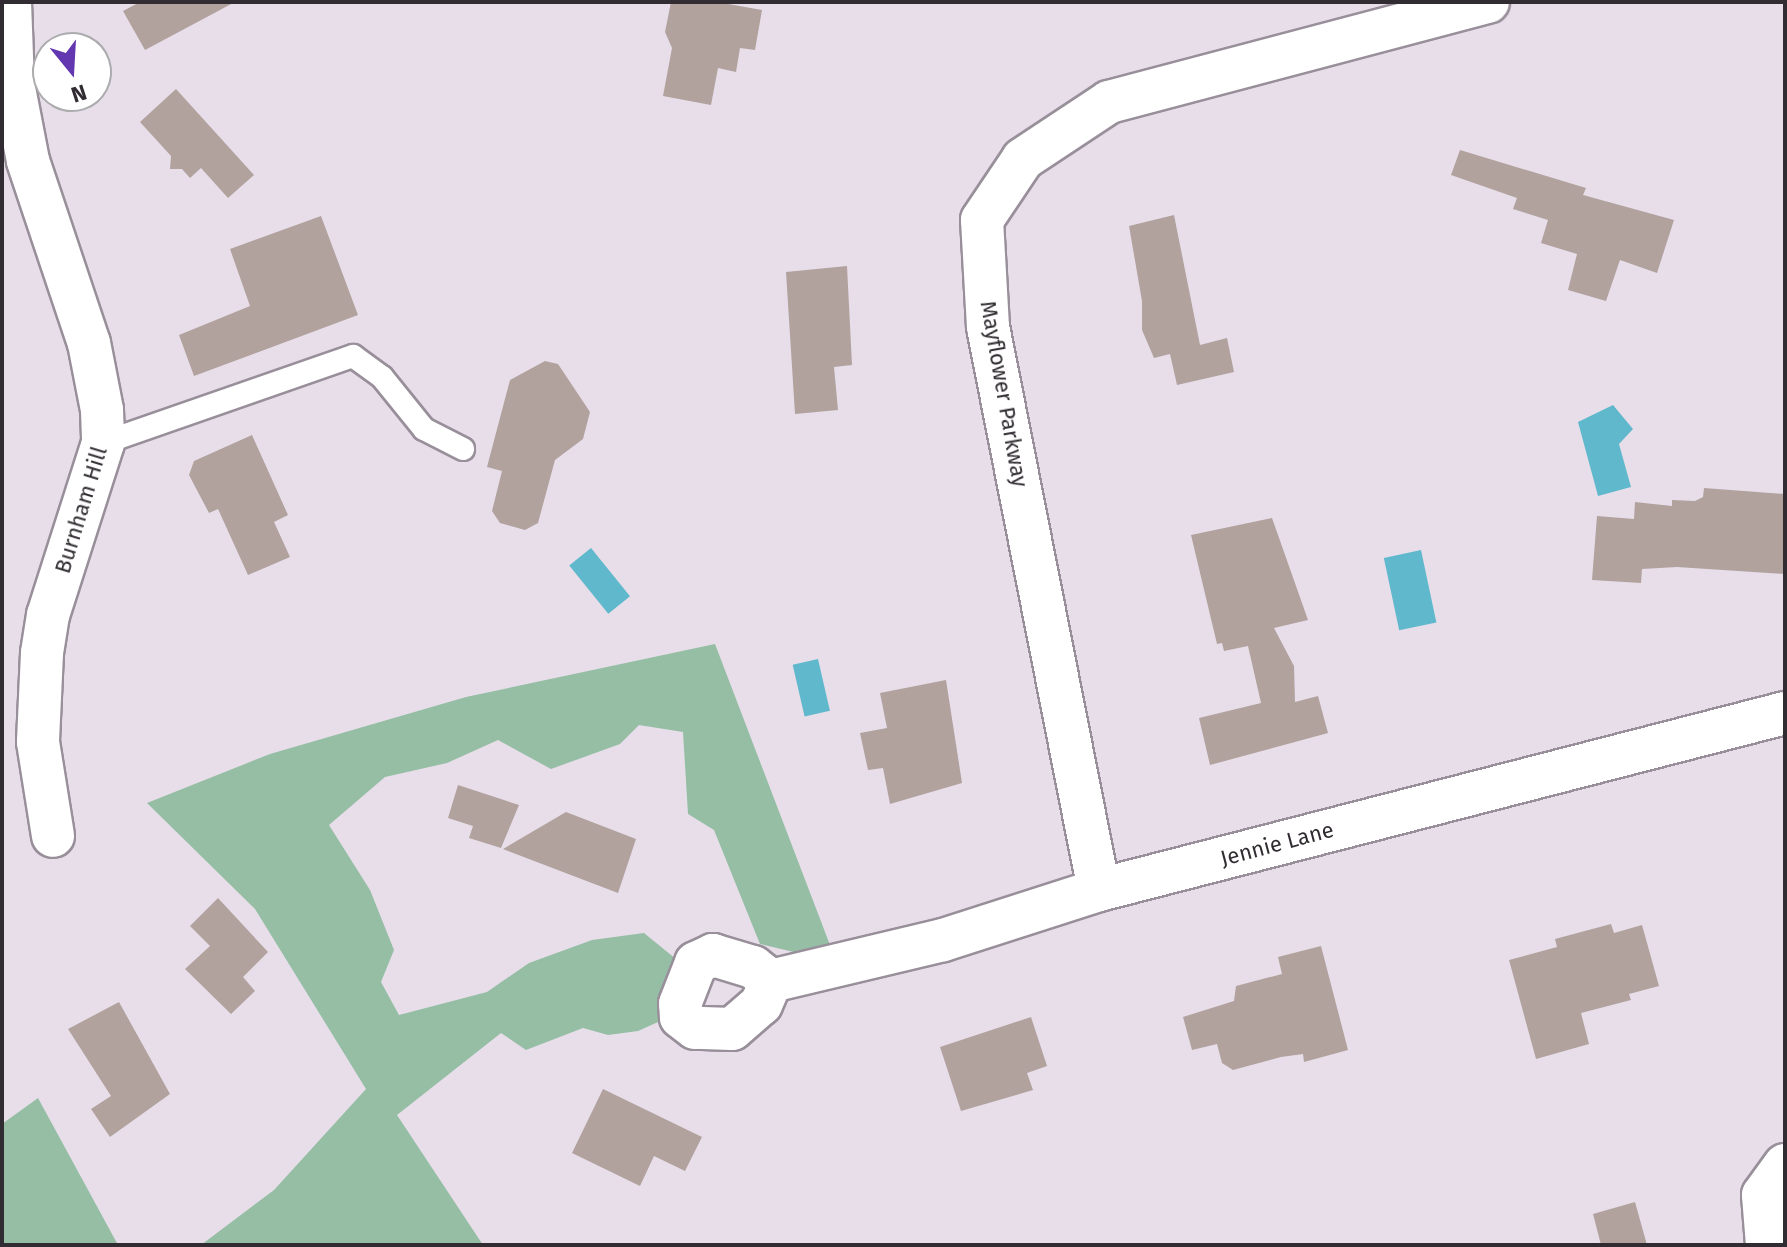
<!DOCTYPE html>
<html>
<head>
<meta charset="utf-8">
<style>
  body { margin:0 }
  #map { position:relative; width:1787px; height:1247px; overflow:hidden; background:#e7deea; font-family:"Fira Sans",sans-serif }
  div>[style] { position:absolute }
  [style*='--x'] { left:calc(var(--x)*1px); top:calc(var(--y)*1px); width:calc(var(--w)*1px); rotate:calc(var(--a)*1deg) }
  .green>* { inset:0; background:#95bea4 }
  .water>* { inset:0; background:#60b8cc; transform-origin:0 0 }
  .building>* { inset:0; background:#b1a29e }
  .roads { filter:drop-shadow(2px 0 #988f9a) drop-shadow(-2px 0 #988f9a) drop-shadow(0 2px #988f9a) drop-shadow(0 -2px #988f9a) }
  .lane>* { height:22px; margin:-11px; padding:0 11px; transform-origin:11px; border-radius:11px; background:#fff }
  .street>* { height:42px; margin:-21px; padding:0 21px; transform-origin:21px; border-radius:21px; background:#fff }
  span { translate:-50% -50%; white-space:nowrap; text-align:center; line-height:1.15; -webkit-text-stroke:6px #fff; paint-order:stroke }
  .street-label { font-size:22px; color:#302c31 }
  .frame { position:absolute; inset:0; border:4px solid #302c31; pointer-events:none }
  .north { position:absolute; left:32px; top:32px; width:80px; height:80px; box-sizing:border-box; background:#fff; border:2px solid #acabad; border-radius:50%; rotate:162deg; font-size:22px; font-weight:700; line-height:32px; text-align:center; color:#302c31 }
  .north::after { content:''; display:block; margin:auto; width:28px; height:36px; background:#6337af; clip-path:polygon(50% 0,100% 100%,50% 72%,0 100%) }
</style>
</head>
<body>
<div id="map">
  <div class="green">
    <i style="clip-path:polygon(715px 644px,830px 945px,798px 953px,760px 944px,714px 830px,688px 814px,683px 732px,639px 725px,620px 744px,551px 769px,498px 740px,447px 763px,385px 777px,329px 825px,370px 890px,394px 950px,381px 982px,399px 1015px,487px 992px,529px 963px,592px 940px,644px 933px,687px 968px,667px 1018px,638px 1031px,608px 1035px,583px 1028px,526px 1050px,501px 1033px,397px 1115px,483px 1245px,201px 1245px,274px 1190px,366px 1089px,255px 909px,147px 803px,270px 754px,466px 697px)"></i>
    <i style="clip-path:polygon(38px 1098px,118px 1245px,2px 1245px,2px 1124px)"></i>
  </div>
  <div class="water">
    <i style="clip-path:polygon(1613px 405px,1633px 429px,1619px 444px,1631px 487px,1598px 496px,1578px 422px)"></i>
    <i style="left:591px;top:548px;width:62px;height:28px;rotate:51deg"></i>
    <i style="left:1421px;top:550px;width:74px;height:38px;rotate:78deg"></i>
    <i style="left:818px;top:659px;width:53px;height:26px;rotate:77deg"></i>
  </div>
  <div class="building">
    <i style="clip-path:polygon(140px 2px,235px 2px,145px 50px,123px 11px)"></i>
    <i style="clip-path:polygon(671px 2px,717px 2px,762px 10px,755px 50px,740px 48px,736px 72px,718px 68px,711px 105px,663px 96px,672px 48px,665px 32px)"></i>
    <i style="clip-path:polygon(176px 89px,254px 175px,228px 198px,201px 168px,190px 178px,182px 169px,170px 169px,171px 156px,140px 122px)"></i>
    <i style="clip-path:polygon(1460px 150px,1586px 188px,1583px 195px,1674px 220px,1657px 273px,1620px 260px,1606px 301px,1568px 290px,1577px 254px,1541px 243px,1548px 220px,1513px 209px,1517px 198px,1451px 175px)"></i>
    <i style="clip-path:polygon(1174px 215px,1200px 345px,1227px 338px,1234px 372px,1177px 385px,1170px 354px,1154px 358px,1142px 330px,1142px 301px,1129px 226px)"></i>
    <i style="clip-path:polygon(321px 216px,358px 315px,194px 376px,179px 335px,250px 306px,230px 249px)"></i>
    <i style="clip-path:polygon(847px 266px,852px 365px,834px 367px,838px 410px,795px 414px,786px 272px)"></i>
    <i style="clip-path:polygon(545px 361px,558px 364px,590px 412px,583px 439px,555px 460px,538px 523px,525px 530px,500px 523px,492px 511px,502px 471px,487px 467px,510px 380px)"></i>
    <i style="clip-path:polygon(252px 435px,288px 515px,274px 522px,290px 557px,248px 575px,218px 509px,209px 513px,189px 475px,194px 461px)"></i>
    <i style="clip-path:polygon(1704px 488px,1785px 494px,1785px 574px,1677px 567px,1642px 569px,1641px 583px,1592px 580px,1597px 516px,1634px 519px,1635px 502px,1672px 506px,1672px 500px,1695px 501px,1703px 497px)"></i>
    <i style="clip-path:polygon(1272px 518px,1308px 620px,1274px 628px,1294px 666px,1295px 702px,1318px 696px,1328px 733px,1210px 765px,1199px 718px,1261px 703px,1248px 646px,1224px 651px,1222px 643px,1217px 644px,1191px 535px)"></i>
    <i style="clip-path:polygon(946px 680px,962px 783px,890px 804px,883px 768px,868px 770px,860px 733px,887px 728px,880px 693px)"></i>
    <i style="clip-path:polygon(458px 785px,519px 805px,501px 848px,469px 838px,473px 826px,448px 818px)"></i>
    <i style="clip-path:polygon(566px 812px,636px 839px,618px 893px,503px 849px)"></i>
    <i style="clip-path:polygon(218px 898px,268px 952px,243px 977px,255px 991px,231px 1014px,185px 969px,210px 946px,190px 926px)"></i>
    <i style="clip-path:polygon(1611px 924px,1614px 933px,1642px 925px,1659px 986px,1629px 994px,1631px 1000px,1581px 1013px,1589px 1044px,1536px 1059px,1509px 960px,1557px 947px,1555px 939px)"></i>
    <i style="clip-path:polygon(1321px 946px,1348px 1050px,1304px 1062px,1303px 1054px,1281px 1057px,1233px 1070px,1222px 1063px,1217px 1044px,1192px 1050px,1183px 1017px,1234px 1001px,1236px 986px,1282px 974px,1278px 957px)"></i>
    <i style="clip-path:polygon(119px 1002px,170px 1094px,110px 1137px,91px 1109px,111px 1096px,68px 1029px)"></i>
    <i style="clip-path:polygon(1031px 1017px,1047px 1066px,1027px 1073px,1033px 1090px,961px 1111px,940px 1047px)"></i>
    <i style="clip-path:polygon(603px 1089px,702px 1137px,685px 1171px,654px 1156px,640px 1186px,572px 1153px)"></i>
    <i style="clip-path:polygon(1635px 1202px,1647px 1245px,1601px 1245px,1593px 1214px)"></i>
  </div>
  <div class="roads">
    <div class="lane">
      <i style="--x:103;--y:443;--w:265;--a:-19.2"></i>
      <i style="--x:353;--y:356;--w:36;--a:36"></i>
      <i style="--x:382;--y:377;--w:67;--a:51.1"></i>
      <i style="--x:424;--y:429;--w:44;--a:27.1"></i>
    </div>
    <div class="street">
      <i style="--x:10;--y:2;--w:81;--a:87.9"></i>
      <i style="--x:13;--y:83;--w:79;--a:79.1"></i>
      <i style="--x:28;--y:161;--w:192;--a:71.5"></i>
      <i style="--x:89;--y:343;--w:68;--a:79"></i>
      <i style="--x:102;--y:410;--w:33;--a:88"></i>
      <i style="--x:103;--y:443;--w:181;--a:107.7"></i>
      <i style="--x:48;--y:615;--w:38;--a:99"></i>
      <i style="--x:42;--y:653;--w:89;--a:92.6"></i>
      <i style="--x:38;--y:742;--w:95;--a:80.9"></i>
      <i style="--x:1099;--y:890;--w:574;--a:-101.15"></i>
      <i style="--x:988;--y:327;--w:107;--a:-93.2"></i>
      <i style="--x:982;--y:220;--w:73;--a:-56.1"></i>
      <i style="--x:1023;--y:159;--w:103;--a:-33.5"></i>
      <i style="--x:1109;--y:102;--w:392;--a:-14.8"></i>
      <i style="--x:713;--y:955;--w:42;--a:16.7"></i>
      <i style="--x:753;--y:967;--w:23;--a:38"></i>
      <i style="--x:771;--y:981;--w:25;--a:113"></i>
      <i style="--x:761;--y:1004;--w:38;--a:139"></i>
      <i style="--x:732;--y:1029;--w:37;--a:-178"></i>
      <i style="--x:695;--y:1028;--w:18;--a:-142"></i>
      <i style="--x:681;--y:1017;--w:13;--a:-94"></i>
      <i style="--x:680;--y:1004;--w:44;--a:-68.7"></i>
      <i style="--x:696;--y:963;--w:19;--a:-25"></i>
      <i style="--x:771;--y:981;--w:177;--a:-13.4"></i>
      <i style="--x:943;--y:940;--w:164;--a:-17.8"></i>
      <i style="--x:1099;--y:890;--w:708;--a:-14.47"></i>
      <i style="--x:1767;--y:1245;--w:50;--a:-94.6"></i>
      <i style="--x:1763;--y:1195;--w:37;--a:-54"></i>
    </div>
  </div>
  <div class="street-label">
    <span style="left:1004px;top:394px;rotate:80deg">Mayflower Parkway</span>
    <span style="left:81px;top:510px;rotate:-73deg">Burnham Hill</span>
    <span style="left:1277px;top:844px;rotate:-15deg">Jennie Lane</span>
  </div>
  <div class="frame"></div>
  <div class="north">N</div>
</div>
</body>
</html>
